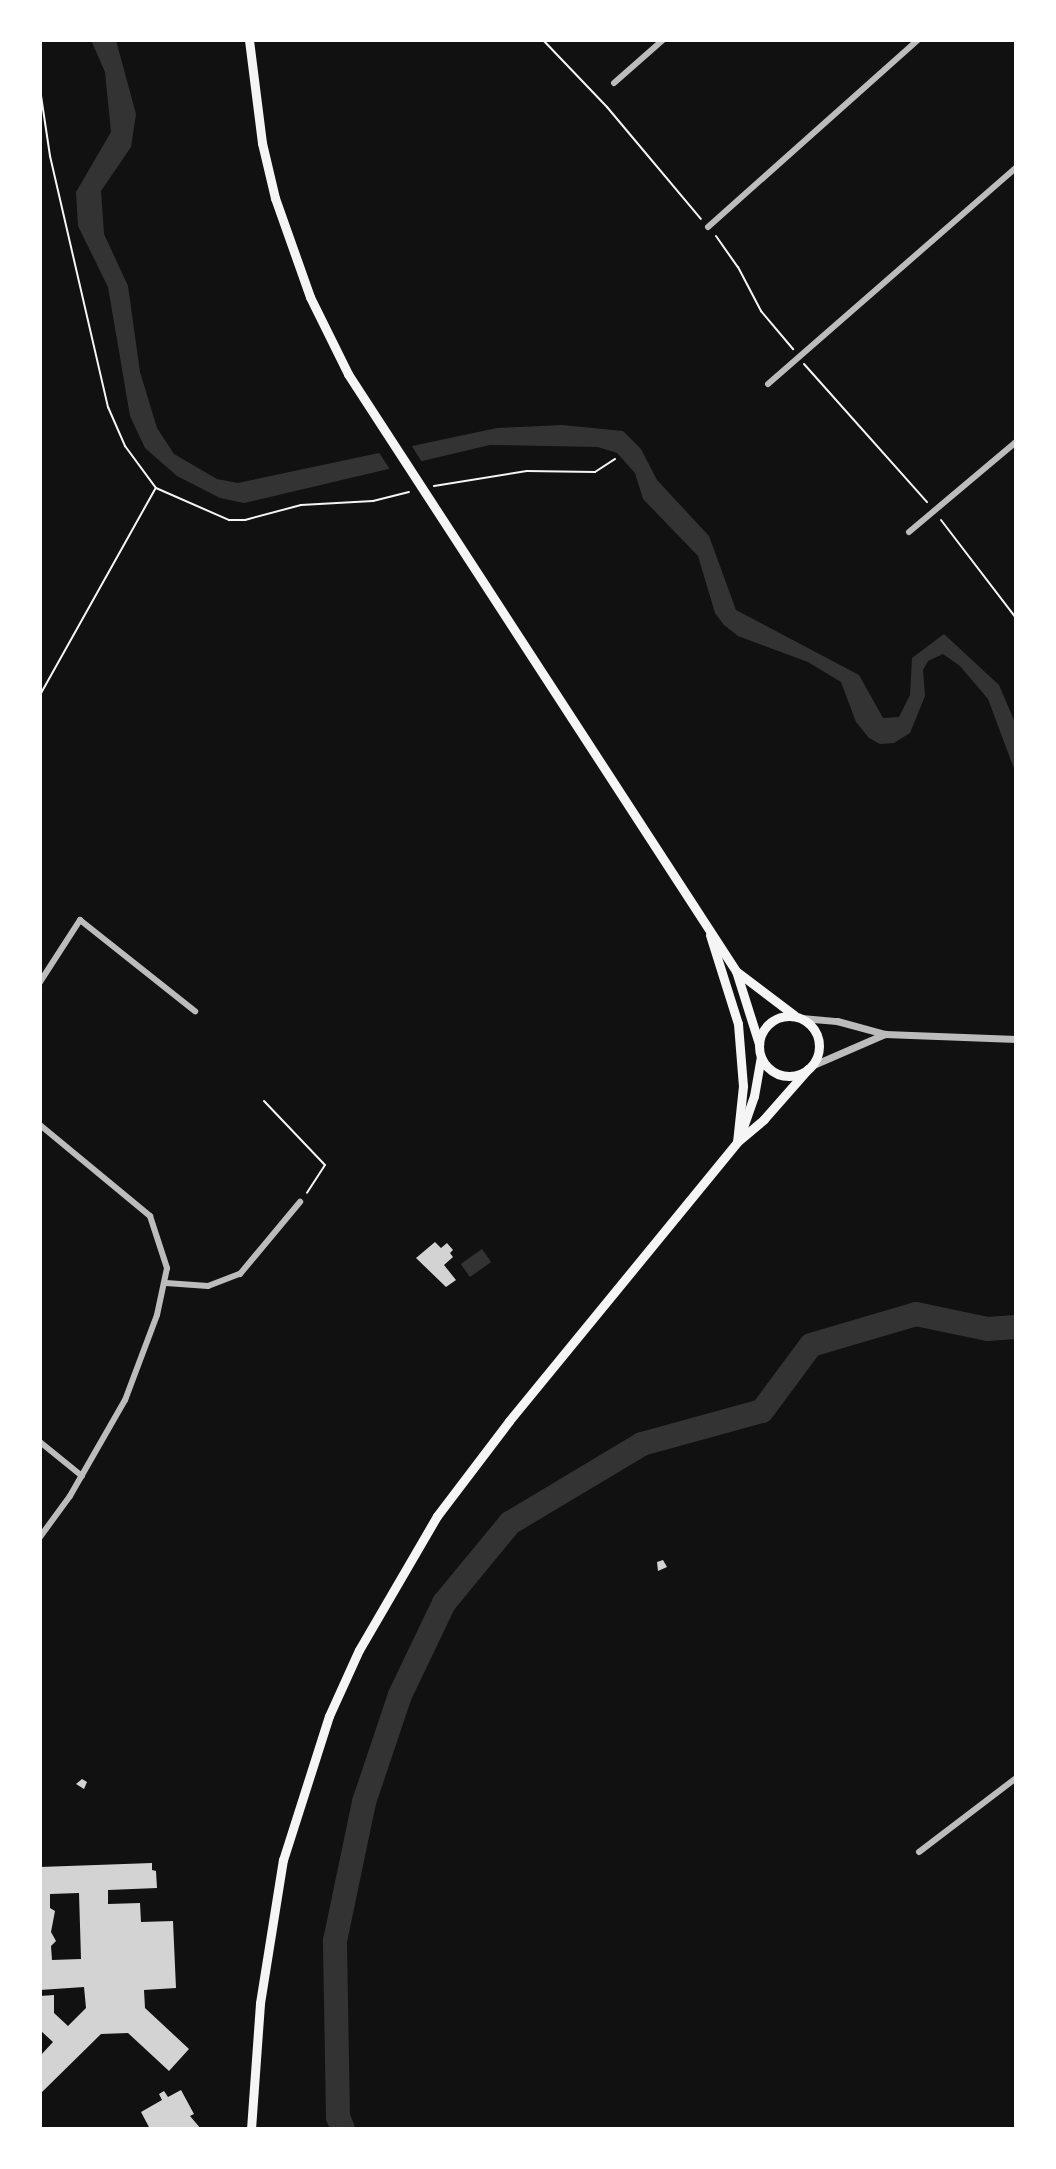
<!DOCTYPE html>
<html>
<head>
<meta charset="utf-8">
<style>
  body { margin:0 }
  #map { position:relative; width:1056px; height:2169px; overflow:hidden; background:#111; font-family:"PT Sans",sans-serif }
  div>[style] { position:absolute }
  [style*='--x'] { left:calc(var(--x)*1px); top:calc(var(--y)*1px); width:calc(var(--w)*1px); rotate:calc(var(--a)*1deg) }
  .water>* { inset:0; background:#333; transform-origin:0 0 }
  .pier>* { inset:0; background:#111 }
  .river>* { height:24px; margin:-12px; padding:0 12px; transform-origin:12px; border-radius:12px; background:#333 }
  .building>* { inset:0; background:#d3d3d3 }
  .path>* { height:2px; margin:-1px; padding:0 1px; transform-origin:1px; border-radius:1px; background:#f5f5f5 }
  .minor>* { height:6px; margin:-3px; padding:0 3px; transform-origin:3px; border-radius:3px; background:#bcbcbc }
  .tertiary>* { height:7px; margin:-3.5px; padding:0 3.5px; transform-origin:3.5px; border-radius:3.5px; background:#bcbcbc }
  .primary>* { height:9px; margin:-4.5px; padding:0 4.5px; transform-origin:4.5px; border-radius:4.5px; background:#f5f5f5 }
  .primary>.ring { margin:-4.5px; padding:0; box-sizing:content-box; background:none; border:9px solid #f5f5f5; border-radius:50% }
  span { translate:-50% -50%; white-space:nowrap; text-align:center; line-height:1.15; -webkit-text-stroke:7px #fff; paint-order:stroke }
  .frame { position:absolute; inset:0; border:42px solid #fff; pointer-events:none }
</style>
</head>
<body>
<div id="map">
  <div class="water">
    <i style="clip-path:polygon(91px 40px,115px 40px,117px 44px,136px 114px,131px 147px,101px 191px,104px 234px,128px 286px,140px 372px,157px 428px,174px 454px,217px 479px,238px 483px,497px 428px,562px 425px,623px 431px,641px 449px,657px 480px,709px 536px,736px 610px,859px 675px,883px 718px,899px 717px,910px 695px,912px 658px,944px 634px,999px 685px,1016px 725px,1016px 774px,988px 699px,960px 666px,943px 654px,928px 661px,923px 670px,925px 696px,910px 733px,894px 743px,880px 744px,869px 738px,856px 722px,841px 682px,808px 662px,738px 636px,724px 625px,715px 613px,698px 556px,643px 499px,635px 473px,617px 453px,598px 447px,490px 445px,244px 503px,220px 498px,177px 476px,145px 448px,130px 416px,108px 287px,78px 226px,76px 192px,111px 132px,105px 72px)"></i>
    <i style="left:482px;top:1249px;width:16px;height:26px;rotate:55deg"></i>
  </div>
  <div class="pier">
    <i style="clip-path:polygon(410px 443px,425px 467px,393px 474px,378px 451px)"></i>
  </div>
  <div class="river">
    <i style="--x:343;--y:2129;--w:13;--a:-113"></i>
    <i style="--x:338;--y:2117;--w:176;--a:-91"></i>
    <i style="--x:335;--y:1941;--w:142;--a:-78.2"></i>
    <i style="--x:364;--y:1802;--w:113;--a:-71.4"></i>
    <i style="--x:400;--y:1695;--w:102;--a:-64.4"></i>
    <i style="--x:444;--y:1603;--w:104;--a:-50.5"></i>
    <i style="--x:510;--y:1523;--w:154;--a:-30.9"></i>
    <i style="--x:642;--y:1444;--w:124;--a:-15.4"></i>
    <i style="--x:762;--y:1411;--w:82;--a:-53.4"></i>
    <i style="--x:811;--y:1345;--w:109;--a:-16.4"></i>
    <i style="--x:916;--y:1314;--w:73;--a:11.9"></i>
    <i style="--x:987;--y:1329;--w:29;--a:-4"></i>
  </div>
  <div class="building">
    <i style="clip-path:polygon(435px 1242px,441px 1248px,447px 1243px,453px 1250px,450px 1253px,453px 1257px,444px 1265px,456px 1280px,446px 1287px,416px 1258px)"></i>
    <i style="clip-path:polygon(663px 1560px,667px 1567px,658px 1571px,657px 1562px)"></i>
    <i style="clip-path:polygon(82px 1779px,87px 1782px,84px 1789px,76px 1784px)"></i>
    <i style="clip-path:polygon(evenodd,152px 1863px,152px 1870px,156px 1871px,157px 1888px,108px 1890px,108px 1904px,140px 1903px,141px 1922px,173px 1921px,176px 1988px,144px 1990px,145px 2008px,189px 2049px,169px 2071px,128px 2033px,101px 2034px,40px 2094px,40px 2056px,53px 2042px,40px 2030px,40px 1996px,54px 1995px,54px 2013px,68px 2026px,86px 2008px,84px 1987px,40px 1990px,40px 1867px,152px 1863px,79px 1893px,81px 1959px,52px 1960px,51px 1946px,56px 1941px,51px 1932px,55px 1911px,50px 1908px,50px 1894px,79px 1893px)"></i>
    <i style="clip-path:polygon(181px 2090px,194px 2114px,190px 2116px,201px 2129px,150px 2129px,141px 2112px,162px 2100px,159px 2094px,164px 2091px,168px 2097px)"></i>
  </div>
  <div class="path">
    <i style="--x:543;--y:40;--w:93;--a:46.3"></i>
    <i style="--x:607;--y:107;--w:146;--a:50"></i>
    <i style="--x:40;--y:89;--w:68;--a:81.5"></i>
    <i style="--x:50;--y:156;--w:258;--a:77"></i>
    <i style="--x:108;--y:407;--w:43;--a:66.4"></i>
    <i style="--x:125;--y:446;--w:52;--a:53.6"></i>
    <i style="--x:156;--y:488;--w:80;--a:23.7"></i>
    <i style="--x:229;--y:520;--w:16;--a:0"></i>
    <i style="--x:245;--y:520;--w:58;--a:-15"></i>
    <i style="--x:301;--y:505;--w:72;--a:-3.2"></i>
    <i style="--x:373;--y:501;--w:37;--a:-14"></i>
    <i style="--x:716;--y:236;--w:38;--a:55"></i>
    <i style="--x:738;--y:267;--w:50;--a:62.4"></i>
    <i style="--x:761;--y:311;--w:50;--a:49.9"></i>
    <i style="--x:804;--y:364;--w:185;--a:48.3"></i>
    <i style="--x:434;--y:486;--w:94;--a:-9.2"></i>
    <i style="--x:527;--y:471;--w:68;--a:0.8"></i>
    <i style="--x:595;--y:472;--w:24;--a:-33"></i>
    <i style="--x:941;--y:520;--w:123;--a:52.6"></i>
    <i style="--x:40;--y:695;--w:236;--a:-60.8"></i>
    <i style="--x:264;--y:1101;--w:88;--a:46.4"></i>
    <i style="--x:325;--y:1165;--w:33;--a:123"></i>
  </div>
  <div class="minor">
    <i style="--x:614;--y:83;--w:65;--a:-41.3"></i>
    <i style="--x:708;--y:227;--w:281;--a:-41.7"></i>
    <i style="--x:768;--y:384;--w:329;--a:-41.1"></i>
    <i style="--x:909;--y:532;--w:140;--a:-40.1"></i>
    <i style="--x:40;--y:982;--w:74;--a:-57.2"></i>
    <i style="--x:80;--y:920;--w:147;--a:38.4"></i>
    <i style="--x:40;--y:1125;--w:143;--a:39.6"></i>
    <i style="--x:150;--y:1216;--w:55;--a:71.9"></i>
    <i style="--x:167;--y:1268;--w:48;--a:102"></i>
    <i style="--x:157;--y:1315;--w:91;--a:110.6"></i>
    <i style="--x:125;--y:1400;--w:111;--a:119.8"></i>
    <i style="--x:70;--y:1496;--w:51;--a:126.2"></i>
    <i style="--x:166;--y:1283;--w:42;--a:4.1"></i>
    <i style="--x:208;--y:1286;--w:34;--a:-21"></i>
    <i style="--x:240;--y:1274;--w:94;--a:-50.2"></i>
    <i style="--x:40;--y:1442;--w:54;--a:39"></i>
    <i style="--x:919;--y:1852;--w:122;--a:-37.3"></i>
  </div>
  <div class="tertiary">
    <i style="--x:801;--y:1018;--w:36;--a:5"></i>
    <i style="--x:837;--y:1021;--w:50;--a:15.2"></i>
    <i style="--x:885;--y:1034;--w:131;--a:2.2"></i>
    <i style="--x:811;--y:1066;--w:81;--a:-23.4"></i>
  </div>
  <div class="primary">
    <i style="--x:249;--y:40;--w:104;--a:82.8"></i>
    <i style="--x:262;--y:143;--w:57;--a:76.7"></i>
    <i style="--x:275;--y:198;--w:105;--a:70.5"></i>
    <i style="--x:310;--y:297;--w:86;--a:63.7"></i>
    <i style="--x:348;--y:374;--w:712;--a:56.98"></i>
    <i style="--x:736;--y:971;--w:77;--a:72.5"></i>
    <i style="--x:710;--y:935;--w:93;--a:72.5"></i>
    <i style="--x:738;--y:1024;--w:62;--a:85.4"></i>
    <i style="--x:743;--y:1086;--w:56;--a:96.1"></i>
    <i style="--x:736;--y:971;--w:73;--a:37.2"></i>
    <i class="ring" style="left:759px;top:1016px;width:51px;height:51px"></i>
    <i style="--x:740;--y:1136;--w:42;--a:-70.7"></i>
    <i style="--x:754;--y:1096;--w:39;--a:-80"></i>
    <i style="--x:251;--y:2129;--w:126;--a:-85.9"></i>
    <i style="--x:260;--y:2003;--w:145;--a:-80.9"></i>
    <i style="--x:283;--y:1860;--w:151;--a:-72.3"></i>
    <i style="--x:329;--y:1716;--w:72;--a:-65.6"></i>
    <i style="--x:359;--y:1650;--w:155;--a:-59.8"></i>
    <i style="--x:437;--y:1516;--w:119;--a:-52.8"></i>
    <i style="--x:509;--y:1421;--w:360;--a:-50.7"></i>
    <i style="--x:737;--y:1142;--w:35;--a:-40"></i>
    <i style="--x:764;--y:1119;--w:67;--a:-48.7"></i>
  </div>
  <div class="frame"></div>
</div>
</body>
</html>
